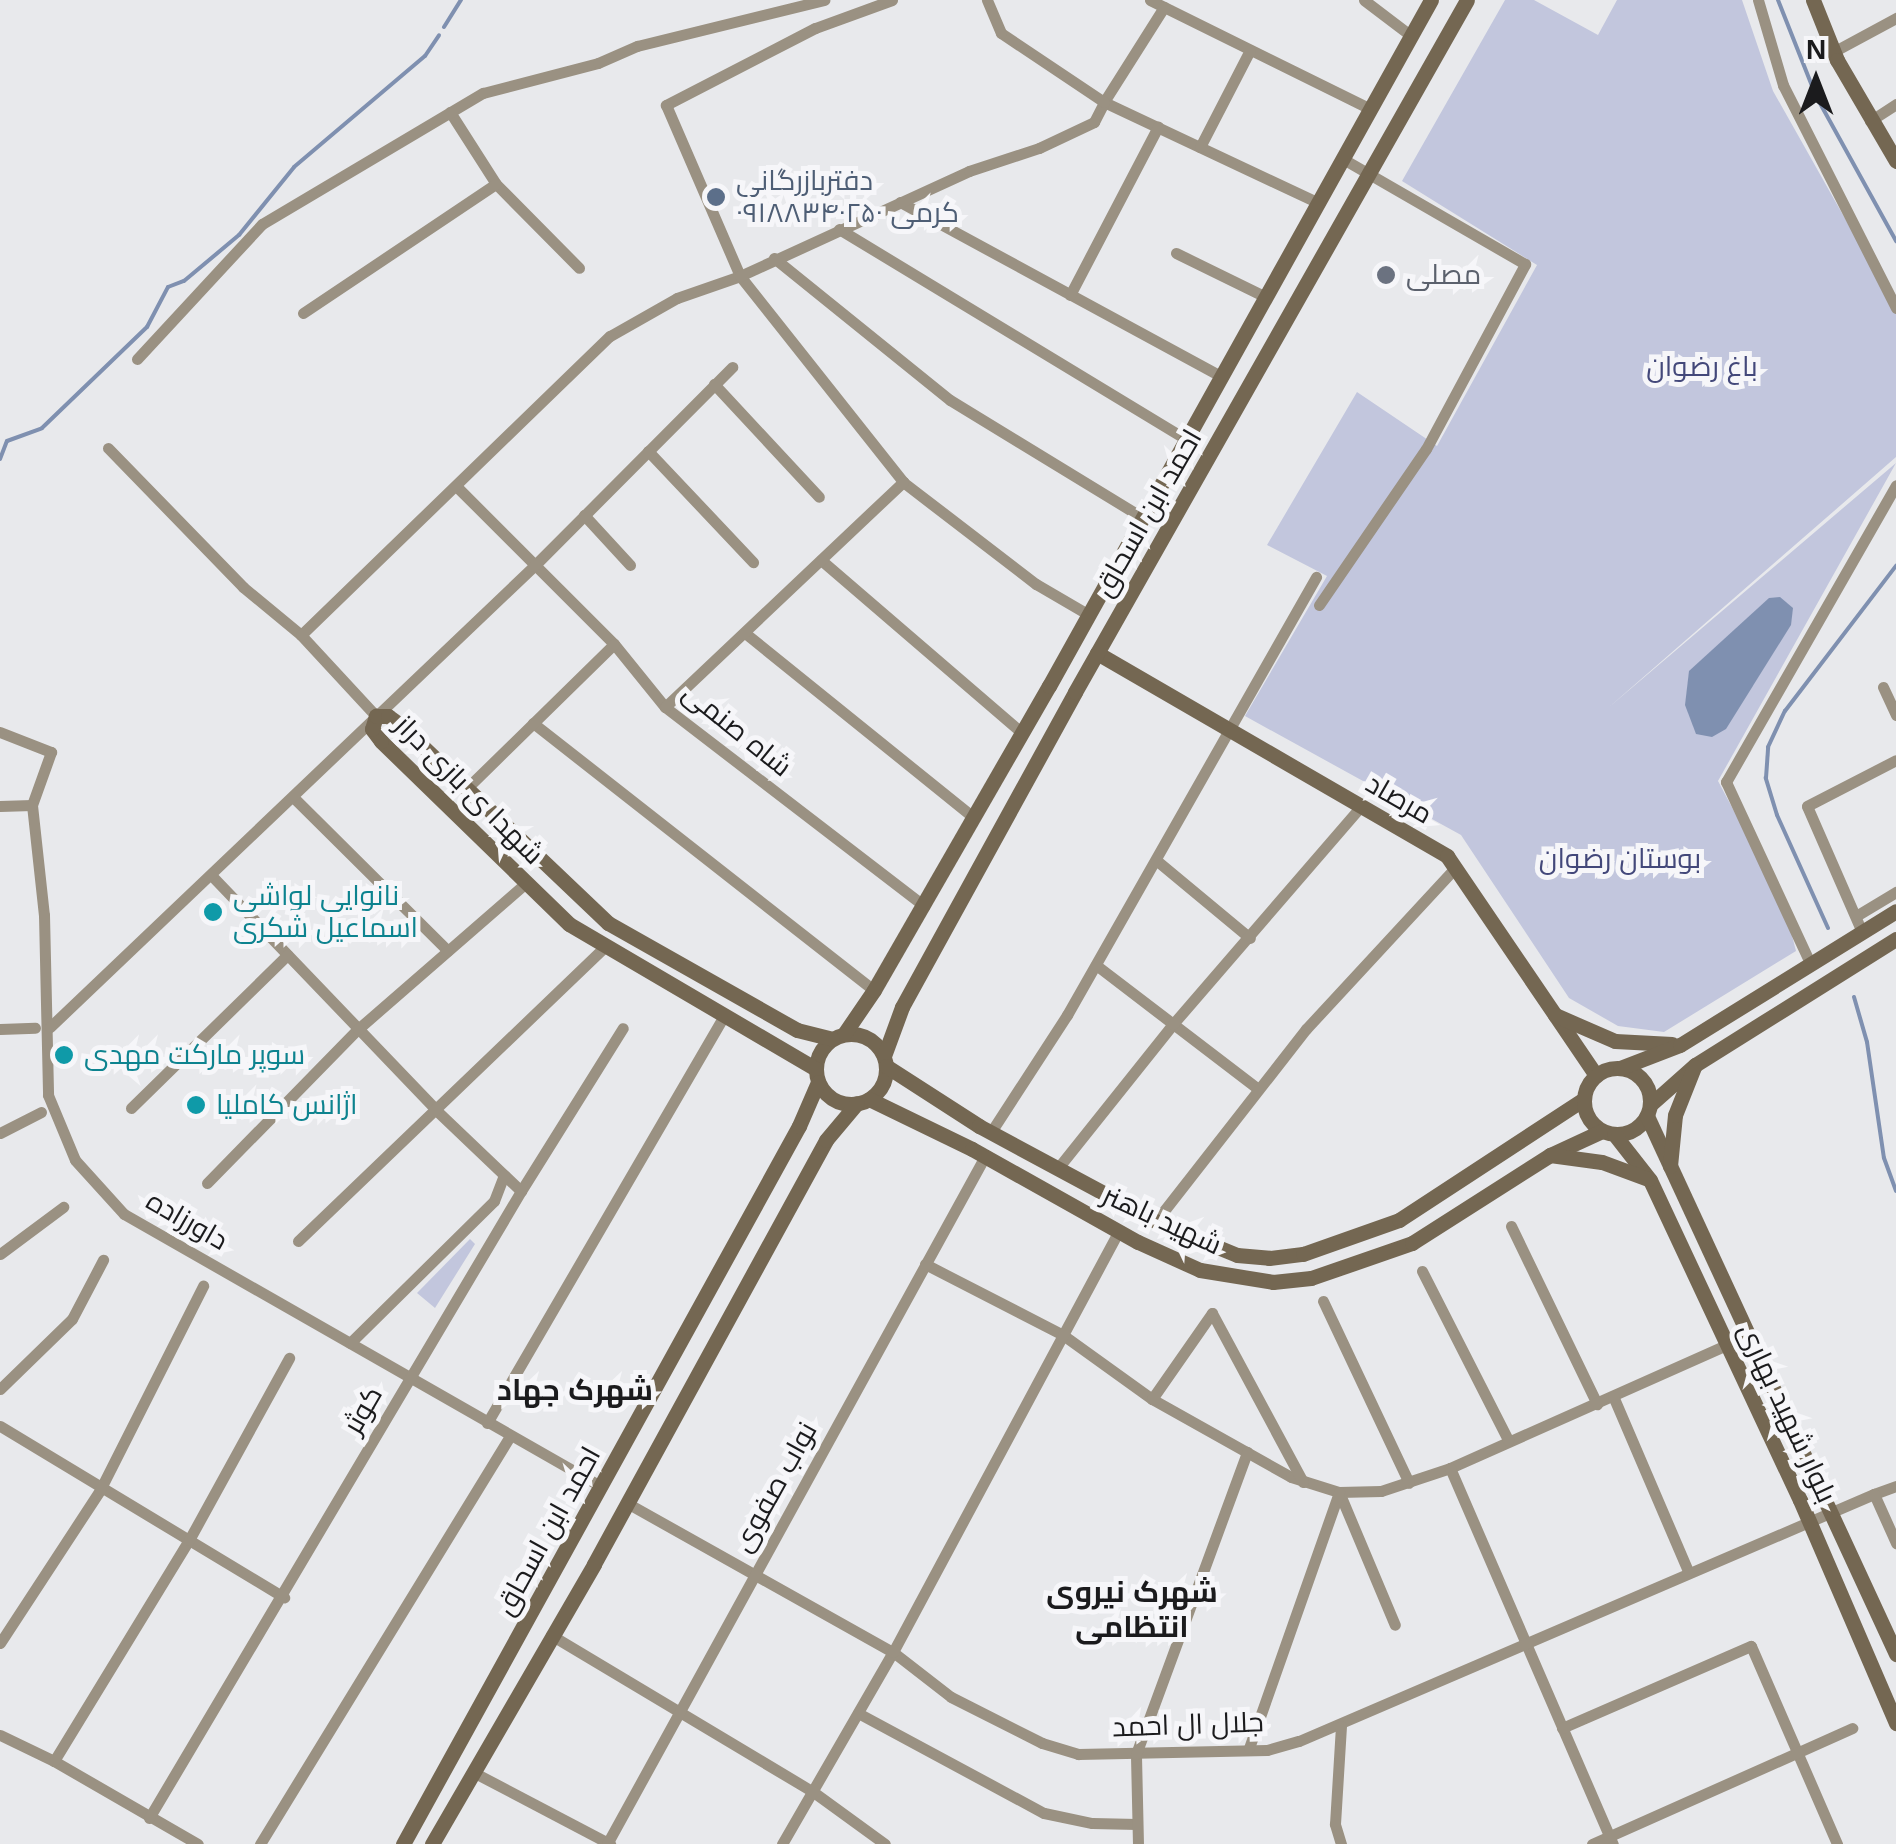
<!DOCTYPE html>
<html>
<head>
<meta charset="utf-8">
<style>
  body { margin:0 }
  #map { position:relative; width:1896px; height:1844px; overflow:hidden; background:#e8e9ec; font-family:Helvetica,Cairo,sans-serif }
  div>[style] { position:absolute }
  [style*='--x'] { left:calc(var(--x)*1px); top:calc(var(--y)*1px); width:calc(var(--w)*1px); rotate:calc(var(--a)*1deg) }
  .green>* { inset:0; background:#c2c6dd }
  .water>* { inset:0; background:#7f90b0 }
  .stream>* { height:4px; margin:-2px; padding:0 2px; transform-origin:2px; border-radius:2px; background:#7f90b0 }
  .street>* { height:11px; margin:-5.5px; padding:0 5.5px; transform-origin:5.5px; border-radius:5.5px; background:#9a9182 }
  .secondary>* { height:15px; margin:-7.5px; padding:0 7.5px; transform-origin:7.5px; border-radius:7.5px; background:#746752 }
  .secondary>.ring { margin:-7.5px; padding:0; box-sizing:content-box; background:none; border:15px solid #746752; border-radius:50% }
  .dots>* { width:28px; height:28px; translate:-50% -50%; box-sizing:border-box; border:5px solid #f6f6f9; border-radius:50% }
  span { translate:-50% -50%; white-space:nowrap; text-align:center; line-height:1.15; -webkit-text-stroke:10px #f6f6f9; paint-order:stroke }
  .service-label { font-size:28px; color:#4e5e75 }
  .left { translate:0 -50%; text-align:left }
  .worship-label { font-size:28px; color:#5b616d }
  .park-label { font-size:28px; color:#43487a }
  .street-label { font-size:28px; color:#1b1b1d }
  .culture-label { font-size:28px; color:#0d838f }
  .neighbourhood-label { font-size:30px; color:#1b1b1d; font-weight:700 }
  .north { position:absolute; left:1766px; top:30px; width:100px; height:100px; -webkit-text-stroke:8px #f6f6f9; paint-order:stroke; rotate:0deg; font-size:28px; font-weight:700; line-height:40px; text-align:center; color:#1b1b1d }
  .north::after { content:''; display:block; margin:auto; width:35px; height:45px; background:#1b1b1d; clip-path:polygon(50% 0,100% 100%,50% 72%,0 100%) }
</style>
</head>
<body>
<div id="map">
  <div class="green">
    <i style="clip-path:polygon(1505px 0,1534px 0,1598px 35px,1617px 0,1742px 0,1773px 91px,1896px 309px,1896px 457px,1608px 708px,1896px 463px,1718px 781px,1784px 905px,1796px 951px,1664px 1032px,1618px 1026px,1569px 998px,1461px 835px,1245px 716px,1327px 576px,1267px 545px,1357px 392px,1437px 446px,1537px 265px,1402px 181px)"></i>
    <i style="clip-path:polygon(470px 1239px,475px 1244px,435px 1308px,417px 1293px)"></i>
  </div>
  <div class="water">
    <i style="clip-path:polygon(1780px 597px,1793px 608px,1791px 625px,1726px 729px,1712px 737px,1696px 734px,1685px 705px,1689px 671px,1769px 598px)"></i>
  </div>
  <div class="stream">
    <i style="--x:1778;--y:0;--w:103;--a:68.4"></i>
    <i style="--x:1816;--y:96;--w:166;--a:61.1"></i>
    <i style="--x:444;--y:27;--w:32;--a:-58"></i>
    <i style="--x:0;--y:459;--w:19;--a:-69"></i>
    <i style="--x:7;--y:441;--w:37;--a:-20"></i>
    <i style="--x:42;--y:428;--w:146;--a:-43.9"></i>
    <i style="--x:147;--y:327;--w:45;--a:-62.3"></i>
    <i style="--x:168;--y:287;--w:17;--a:-21"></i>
    <i style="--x:184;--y:281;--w:72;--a:-39.9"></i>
    <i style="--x:239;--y:235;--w:87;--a:-51"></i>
    <i style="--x:294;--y:167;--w:172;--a:-40.3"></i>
    <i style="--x:425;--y:56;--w:25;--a:-56"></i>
    <i style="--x:1828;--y:928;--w:124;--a:-114.3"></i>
    <i style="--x:1777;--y:815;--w:39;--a:-107"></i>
    <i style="--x:1766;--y:778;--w:31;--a:-86"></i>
    <i style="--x:1768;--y:747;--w:40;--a:-65"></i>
    <i style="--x:1785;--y:711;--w:183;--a:-52.6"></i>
    <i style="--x:1854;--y:997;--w:47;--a:73.9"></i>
    <i style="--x:1867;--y:1042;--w:117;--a:81.7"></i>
    <i style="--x:1884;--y:1158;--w:35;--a:70"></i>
  </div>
  <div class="street">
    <i style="--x:892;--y:0;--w:82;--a:160"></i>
    <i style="--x:815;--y:28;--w:168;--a:152.7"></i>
    <i style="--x:666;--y:105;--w:186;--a:66.6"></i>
    <i style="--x:740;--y:276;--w:263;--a:51.6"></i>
    <i style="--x:903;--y:482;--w:168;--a:37.5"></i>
    <i style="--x:1036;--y:584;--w:61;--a:30.3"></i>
    <i style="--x:1150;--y:0;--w:246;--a:26.3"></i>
    <i style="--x:1364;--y:0;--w:58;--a:37.3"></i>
    <i style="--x:1758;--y:0;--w:89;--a:73.6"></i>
    <i style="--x:1783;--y:85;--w:250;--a:63.1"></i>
    <i style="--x:1164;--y:7;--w:112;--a:122.3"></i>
    <i style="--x:1104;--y:102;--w:238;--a:25.2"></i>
    <i style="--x:1833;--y:52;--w:72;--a:-28.4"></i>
    <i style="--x:450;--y:112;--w:85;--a:57.4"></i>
    <i style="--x:496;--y:184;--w:118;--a:45.3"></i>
    <i style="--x:1870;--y:121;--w:31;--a:-33"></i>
    <i style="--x:1200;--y:147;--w:109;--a:-62.7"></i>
    <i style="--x:900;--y:202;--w:366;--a:28.5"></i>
    <i style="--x:839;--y:229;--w:407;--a:31.2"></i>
    <i style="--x:1176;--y:253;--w:100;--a:26.1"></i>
    <i style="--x:774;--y:258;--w:226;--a:38.9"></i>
    <i style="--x:950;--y:400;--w:226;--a:31.4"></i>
    <i style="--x:1070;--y:295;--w:190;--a:-62.4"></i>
    <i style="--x:303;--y:313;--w:232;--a:-33.8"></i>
    <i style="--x:137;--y:359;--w:184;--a:-47.2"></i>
    <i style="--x:262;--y:224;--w:257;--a:-30.7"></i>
    <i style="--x:483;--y:93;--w:119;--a:-14.6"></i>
    <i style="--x:598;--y:63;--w:43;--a:-23.6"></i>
    <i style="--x:637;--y:46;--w:193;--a:-13.8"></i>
    <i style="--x:714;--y:384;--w:154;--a:47.1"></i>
    <i style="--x:108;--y:448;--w:194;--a:45.8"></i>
    <i style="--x:243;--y:587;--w:75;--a:39.6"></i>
    <i style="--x:301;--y:635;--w:110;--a:47.2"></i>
    <i style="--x:648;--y:451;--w:153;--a:46.6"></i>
    <i style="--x:456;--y:486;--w:223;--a:45"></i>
    <i style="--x:614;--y:644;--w:81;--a:51"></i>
    <i style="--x:665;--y:707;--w:327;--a:37.5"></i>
    <i style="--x:584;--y:515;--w:68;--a:47.4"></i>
    <i style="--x:821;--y:560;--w:265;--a:40.7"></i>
    <i style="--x:1319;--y:605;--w:189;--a:-55.6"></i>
    <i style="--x:1426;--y:449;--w:210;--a:-61.8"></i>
    <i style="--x:1525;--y:264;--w:210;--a:-150"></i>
    <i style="--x:745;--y:633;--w:294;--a:38.9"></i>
    <i style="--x:301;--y:635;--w:430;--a:-44.1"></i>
    <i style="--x:610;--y:336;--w:77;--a:-29.6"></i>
    <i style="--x:677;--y:298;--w:67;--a:-19.2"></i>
    <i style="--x:740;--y:276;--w:252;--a:-24.6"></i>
    <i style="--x:969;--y:171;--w:74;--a:-18.2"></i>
    <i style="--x:1039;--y:148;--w:61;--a:-25.3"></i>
    <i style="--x:1094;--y:122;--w:22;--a:-63"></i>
    <i style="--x:1104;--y:102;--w:124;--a:-146.2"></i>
    <i style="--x:1001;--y:33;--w:36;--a:-113"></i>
    <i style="--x:1883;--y:687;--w:31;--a:65"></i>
    <i style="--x:665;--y:707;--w:328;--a:-43.4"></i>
    <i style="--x:533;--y:723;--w:433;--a:38.1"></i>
    <i style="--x:0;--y:732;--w:55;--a:21.4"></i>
    <i style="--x:51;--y:752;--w:56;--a:109.7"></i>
    <i style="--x:32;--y:805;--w:111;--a:83.8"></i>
    <i style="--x:44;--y:915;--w:180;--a:88.7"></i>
    <i style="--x:48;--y:1095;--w:70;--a:67.4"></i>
    <i style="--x:75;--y:1160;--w:73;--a:47.8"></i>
    <i style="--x:124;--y:1214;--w:550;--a:29.73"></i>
    <i style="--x:466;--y:789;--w:207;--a:-44.4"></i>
    <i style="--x:293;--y:797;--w:218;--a:44.8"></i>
    <i style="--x:0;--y:806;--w:32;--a:-2"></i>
    <i style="--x:1156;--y:860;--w:122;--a:39.7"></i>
    <i style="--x:212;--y:876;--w:325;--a:46.2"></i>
    <i style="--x:437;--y:1111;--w:116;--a:43.6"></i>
    <i style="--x:1856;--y:916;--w:47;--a:-31"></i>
    <i style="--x:1862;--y:932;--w:137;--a:-113.6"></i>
    <i style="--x:1807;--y:806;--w:100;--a:-27.3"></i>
    <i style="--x:1096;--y:965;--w:204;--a:37.4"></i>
    <i style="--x:1811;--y:965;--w:202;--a:-114.9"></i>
    <i style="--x:1726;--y:782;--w:342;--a:-60.2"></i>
    <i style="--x:50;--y:1027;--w:668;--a:-43.61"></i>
    <i style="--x:534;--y:566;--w:281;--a:-45.1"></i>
    <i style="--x:0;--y:1029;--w:35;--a:-2"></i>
    <i style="--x:131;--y:1108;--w:219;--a:-44.4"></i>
    <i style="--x:991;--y:1132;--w:140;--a:-57"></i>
    <i style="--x:1067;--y:1015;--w:504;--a:-60.38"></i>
    <i style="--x:0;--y:1133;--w:46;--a:-27.1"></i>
    <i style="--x:1058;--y:1168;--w:184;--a:-51.4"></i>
    <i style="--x:1173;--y:1024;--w:288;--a:-49.2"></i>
    <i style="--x:207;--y:1183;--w:216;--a:-45.6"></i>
    <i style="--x:358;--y:1029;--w:223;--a:-41"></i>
    <i style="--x:1156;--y:1221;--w:244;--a:-52"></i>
    <i style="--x:1306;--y:1029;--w:221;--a:-47.2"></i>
    <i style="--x:1511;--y:1226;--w:198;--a:64.2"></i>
    <i style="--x:298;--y:1241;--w:424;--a:-43.8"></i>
    <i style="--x:0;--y:1254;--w:79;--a:-36.7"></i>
    <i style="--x:925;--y:1264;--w:155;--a:27.2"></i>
    <i style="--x:1063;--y:1335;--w:110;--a:35.7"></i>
    <i style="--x:1152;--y:1399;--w:159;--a:29.3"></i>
    <i style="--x:1291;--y:1477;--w:50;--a:17.4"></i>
    <i style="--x:1339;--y:1492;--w:42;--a:-1.4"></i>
    <i style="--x:1381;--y:1491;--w:73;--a:-18.4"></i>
    <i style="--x:1450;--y:1468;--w:304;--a:-24"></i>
    <i style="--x:1422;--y:1271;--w:190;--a:63"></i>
    <i style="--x:1323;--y:1301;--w:201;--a:64.7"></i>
    <i style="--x:350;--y:1343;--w:202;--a:-44.6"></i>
    <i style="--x:494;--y:1201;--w:28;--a:-69"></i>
    <i style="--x:0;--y:1389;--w:100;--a:-44.2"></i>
    <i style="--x:72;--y:1319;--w:67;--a:-62.3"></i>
    <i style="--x:1613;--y:1396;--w:190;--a:66.8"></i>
    <i style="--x:1152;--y:1399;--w:105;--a:-55.1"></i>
    <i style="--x:1212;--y:1313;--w:192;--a:61.7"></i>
    <i style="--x:487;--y:1423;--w:471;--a:-59.8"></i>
    <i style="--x:0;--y:1426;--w:332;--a:31.1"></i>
    <i style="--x:1450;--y:1468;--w:410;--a:66.6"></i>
    <i style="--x:1339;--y:1492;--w:144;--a:67.2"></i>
    <i style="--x:1874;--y:1494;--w:23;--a:-20"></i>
    <i style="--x:627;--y:1503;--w:305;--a:29.3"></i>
    <i style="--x:893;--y:1652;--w:73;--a:37.8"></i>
    <i style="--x:951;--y:1697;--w:102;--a:26.8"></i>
    <i style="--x:1042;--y:1743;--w:38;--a:17"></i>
    <i style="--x:1078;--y:1754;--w:189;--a:-1.2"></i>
    <i style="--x:1267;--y:1750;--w:33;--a:-16"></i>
    <i style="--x:1299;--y:1741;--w:626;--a:-23.25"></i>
    <i style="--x:1874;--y:1494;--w:54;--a:65.8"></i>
    <i style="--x:551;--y:1635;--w:304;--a:30.9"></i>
    <i style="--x:812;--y:1791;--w:90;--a:36"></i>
    <i style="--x:0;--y:1643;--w:183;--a:-56.8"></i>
    <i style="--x:100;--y:1490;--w:229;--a:-63.2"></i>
    <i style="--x:858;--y:1713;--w:211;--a:28.3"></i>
    <i style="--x:1044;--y:1813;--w:49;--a:11.8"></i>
    <i style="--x:1092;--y:1823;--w:45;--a:1.3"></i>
    <i style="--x:1562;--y:1728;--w:206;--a:-23.5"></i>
    <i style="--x:1751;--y:1646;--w:216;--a:66.5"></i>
    <i style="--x:0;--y:1735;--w:60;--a:25.7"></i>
    <i style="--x:54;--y:1761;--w:166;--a:30"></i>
    <i style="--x:1249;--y:1748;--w:271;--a:-70.6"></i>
    <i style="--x:54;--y:1761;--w:259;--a:-58.6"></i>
    <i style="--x:189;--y:1540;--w:208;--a:-61.2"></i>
    <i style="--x:473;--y:1772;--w:155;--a:27.7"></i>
    <i style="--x:149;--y:1818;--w:729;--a:-59.32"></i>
    <i style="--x:521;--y:1191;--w:192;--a:-58"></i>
    <i style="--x:260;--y:1844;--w:479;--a:-58.5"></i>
    <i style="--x:607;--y:1844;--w:785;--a:-61.21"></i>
    <i style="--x:782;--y:1844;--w:222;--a:-60"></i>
    <i style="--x:893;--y:1652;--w:478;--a:-61.8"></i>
    <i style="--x:1138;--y:1844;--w:90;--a:-91.3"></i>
    <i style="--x:1136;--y:1754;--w:322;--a:-69.8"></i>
    <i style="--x:1341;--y:1844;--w:21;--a:-107"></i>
    <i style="--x:1335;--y:1824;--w:98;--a:-86.5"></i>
    <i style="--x:1592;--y:1844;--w:285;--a:-24"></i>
  </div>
  <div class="secondary">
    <i style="--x:1813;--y:0;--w:65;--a:68.2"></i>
    <i style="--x:1837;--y:60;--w:117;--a:59.7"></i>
    <i style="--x:1097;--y:653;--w:405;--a:30.1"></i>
    <i style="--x:1447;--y:856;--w:265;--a:55.8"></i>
    <i style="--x:1555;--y:1015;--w:65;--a:23.4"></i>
    <i style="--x:1615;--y:1041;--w:57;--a:3"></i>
    <i class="ring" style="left:816px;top:1034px;width:55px;height:55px"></i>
    <i style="--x:844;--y:1034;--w:53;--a:-55.7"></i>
    <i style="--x:874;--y:990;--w:351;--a:-60.1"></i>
    <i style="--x:1049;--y:686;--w:785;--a:-60.89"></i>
    <i style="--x:884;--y:1056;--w:52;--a:-69.8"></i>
    <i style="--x:902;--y:1007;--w:359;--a:-61.2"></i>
    <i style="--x:1075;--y:692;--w:795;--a:-60.47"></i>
    <i style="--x:886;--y:1066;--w:111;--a:32.8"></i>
    <i style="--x:979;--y:1126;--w:204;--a:28.3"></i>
    <i style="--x:1159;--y:1223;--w:84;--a:22.3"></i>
    <i style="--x:1237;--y:1255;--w:32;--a:5"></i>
    <i style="--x:1269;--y:1258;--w:34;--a:-7"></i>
    <i style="--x:1303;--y:1254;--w:102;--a:-19.5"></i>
    <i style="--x:1399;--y:1220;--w:221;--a:-33.2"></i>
    <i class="ring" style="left:1584px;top:1068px;width:51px;height:51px"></i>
    <i style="--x:1620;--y:1068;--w:64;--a:-21"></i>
    <i style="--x:1680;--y:1045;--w:254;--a:-31.8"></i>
    <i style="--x:816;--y:1069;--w:286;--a:-149.6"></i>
    <i style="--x:569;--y:924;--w:262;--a:-135.8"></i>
    <i style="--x:381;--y:741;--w:15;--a:-127"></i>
    <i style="--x:372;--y:729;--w:14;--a:-73"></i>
    <i style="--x:376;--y:716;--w:12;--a:0"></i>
    <i style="--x:388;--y:716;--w:14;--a:36"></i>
    <i style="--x:399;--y:724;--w:289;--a:43.6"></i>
    <i style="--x:608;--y:923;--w:217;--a:29.5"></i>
    <i style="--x:797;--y:1030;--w:36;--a:14"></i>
    <i style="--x:869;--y:1099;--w:114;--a:25.9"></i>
    <i style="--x:972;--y:1149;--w:190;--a:29.3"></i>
    <i style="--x:1138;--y:1242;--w:68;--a:24.3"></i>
    <i style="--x:1200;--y:1270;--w:74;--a:9.3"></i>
    <i style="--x:1273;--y:1282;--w:38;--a:-6"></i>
    <i style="--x:1311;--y:1278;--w:107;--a:-19.1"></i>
    <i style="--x:1412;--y:1243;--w:164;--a:-32.5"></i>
    <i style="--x:1550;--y:1155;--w:57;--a:-24.8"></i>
    <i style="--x:1651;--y:1104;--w:59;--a:-41.6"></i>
    <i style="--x:1695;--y:1065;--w:237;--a:-32.1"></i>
    <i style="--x:1647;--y:1116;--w:593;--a:65.16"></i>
    <i style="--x:1614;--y:1134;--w:58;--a:52"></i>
    <i style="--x:1650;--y:1180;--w:353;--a:64.9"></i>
    <i style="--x:1800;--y:1500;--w:243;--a:66.7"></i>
    <i style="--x:1550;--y:1155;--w:52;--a:7.7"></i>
    <i style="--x:1602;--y:1162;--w:49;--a:20.3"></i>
    <i style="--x:1670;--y:1166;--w:51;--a:-84.4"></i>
    <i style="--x:1675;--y:1115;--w:52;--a:-68.4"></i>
    <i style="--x:403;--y:1844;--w:820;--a:-61.12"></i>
    <i style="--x:799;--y:1126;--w:48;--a:-66.6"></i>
    <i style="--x:432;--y:1844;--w:323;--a:-59.9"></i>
    <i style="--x:594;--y:1564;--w:483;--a:-61.3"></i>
    <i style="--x:826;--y:1140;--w:48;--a:-50"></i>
  </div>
  <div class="dots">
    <i style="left:716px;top:197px;background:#5c6f8a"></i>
    <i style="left:1386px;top:275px;background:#6b7280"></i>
    <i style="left:213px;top:912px;background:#0f9aa8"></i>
    <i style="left:64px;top:1055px;background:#0f9aa8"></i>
    <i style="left:196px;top:1105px;background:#0f9aa8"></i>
  </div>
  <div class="service-label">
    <span class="left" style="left:736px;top:197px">دفتربازرگانی<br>کرمی ۰۹۱۸۸۳۴۰۲۵۰</span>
  </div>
  <div class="worship-label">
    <span class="left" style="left:1406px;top:275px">مصلی</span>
  </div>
  <div class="park-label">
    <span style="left:1702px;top:367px">باغ رضوان</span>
    <span style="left:1620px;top:859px">بوستان رضوان</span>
  </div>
  <div class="street-label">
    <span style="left:1148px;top:513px;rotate:-60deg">احمد ابن اسحاق</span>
    <span style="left:737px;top:730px;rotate:39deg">شاه صنمی</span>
    <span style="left:469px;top:790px;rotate:45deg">شهدا ی بازی دراز</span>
    <span style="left:1399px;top:799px;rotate:30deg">مرصاد</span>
    <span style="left:1162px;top:1220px;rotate:25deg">شهید باهنر</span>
    <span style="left:187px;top:1221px;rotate:30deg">داورزاده</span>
    <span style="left:363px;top:1410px;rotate:-60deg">کوثر</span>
    <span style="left:1787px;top:1413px;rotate:65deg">بلوار شهید بهاری</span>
    <span style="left:775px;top:1487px;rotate:-61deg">نواب صفوی</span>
    <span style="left:548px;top:1531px;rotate:-61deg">احمد ابن اسحاق</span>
    <span style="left:1188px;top:1725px;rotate:-2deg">جلال ال احمد</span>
  </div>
  <div class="culture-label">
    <span class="left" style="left:233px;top:912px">نانوایی لواشی<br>اسماعیل شکری</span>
    <span class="left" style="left:84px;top:1055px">سوپر مارکت مهدی</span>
    <span class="left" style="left:216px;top:1105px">اژانس کاملیا</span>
  </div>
  <div class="neighbourhood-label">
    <span style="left:575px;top:1390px">شهرک جهاد</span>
    <span style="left:1132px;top:1609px">شهرک نیروی<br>انتظامی</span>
  </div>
  <div class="north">N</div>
</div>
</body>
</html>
